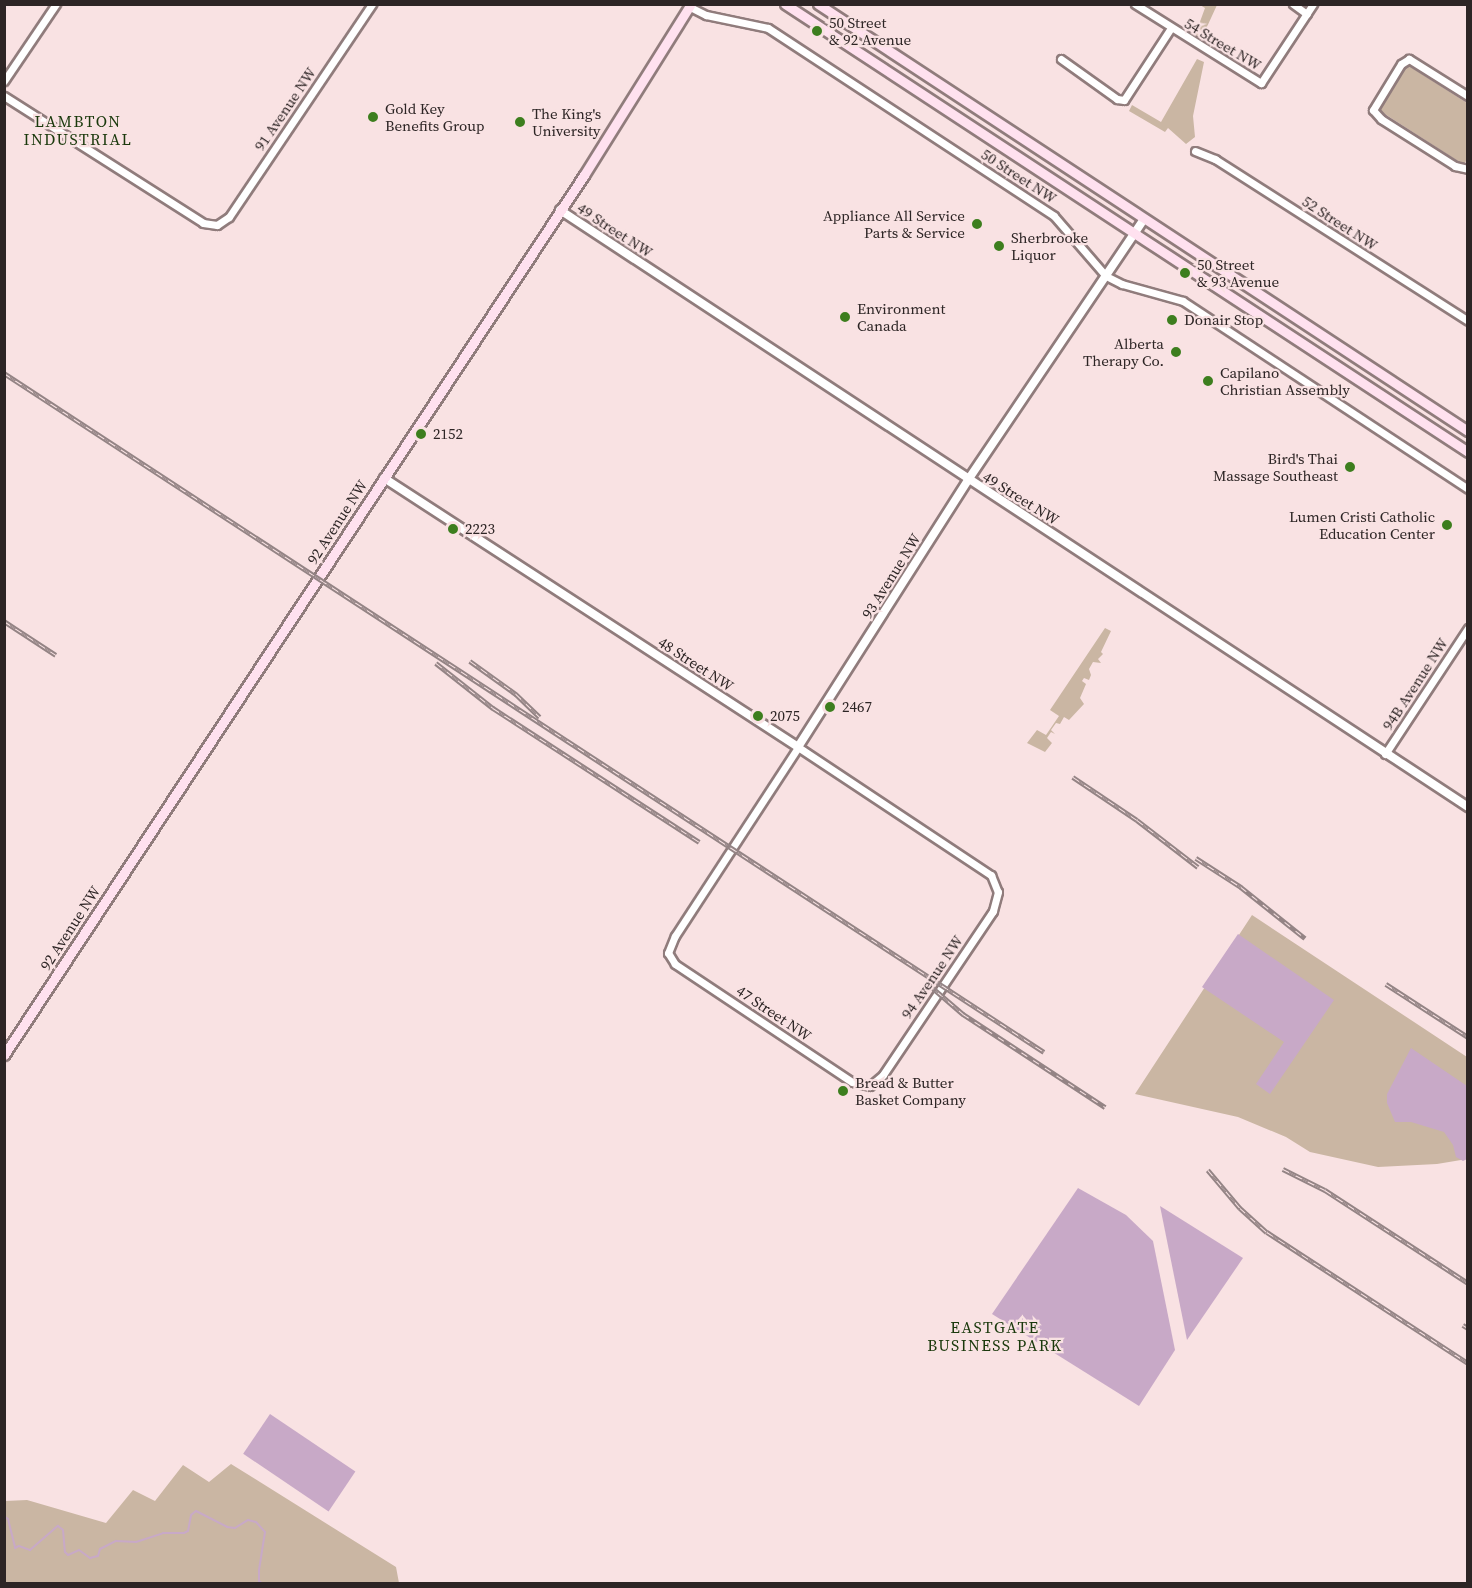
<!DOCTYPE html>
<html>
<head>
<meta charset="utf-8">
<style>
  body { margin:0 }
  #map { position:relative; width:1472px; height:1588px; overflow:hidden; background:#f9e2e3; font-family:"Source Serif 4",serif }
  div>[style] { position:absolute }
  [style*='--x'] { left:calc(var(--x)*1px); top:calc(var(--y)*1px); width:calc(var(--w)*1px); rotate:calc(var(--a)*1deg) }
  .green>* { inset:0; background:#cab6a3 }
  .water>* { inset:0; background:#c8a9c7; transform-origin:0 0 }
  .stream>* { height:2px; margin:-1px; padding:0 1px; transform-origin:1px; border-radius:1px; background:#c8a9c7 }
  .roads { filter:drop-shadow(2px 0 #907c7c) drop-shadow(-2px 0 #907c7c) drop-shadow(0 2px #907c7c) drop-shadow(0 -2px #907c7c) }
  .minor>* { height:7px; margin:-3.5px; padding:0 3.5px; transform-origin:3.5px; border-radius:3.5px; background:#fff }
  .tertiary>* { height:8px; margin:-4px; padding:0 4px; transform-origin:4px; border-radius:4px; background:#fff }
  .secondary>* { height:9px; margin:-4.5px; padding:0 4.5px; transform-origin:4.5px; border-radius:4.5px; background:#ffe1ef }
  .rail>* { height:4.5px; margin-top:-2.25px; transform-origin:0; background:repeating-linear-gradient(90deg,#f9e2e3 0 7px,#948485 0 14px); box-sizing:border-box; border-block:2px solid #948485 }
  .dots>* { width:16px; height:16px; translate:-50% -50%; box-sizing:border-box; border:3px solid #f9e2e3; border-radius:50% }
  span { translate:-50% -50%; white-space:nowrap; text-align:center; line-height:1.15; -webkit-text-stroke:4.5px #f9e2e3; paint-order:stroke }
  .poi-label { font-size:15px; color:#2d2525 }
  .left { translate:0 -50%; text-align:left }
  .right { translate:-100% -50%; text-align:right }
  .street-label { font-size:15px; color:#2d2525 }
  .neighbourhood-label { font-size:16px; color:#1a390c; letter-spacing:1.5px }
  .frame { position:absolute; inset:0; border:6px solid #2d2525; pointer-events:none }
</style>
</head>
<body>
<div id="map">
  <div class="green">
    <i style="clip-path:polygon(1200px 5px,1217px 5px,1200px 42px,1194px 38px,1205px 8px)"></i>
    <i style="clip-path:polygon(1197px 59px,1204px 62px,1193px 116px,1195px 137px,1186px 144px,1168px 128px,1165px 132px,1129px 111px,1132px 105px,1161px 122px)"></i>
    <i style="clip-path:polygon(1406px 64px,1467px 103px,1467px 159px,1464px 165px,1377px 109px)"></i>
    <i style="clip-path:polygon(1105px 628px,1111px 631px,1101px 652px,1103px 654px,1098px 659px,1101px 663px,1093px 662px,1089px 669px,1091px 675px,1089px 680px,1084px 678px,1082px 681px,1086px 684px,1080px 698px,1084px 704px,1069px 720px,1064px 717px,1060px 724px,1056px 723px,1051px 730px,1055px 734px,1051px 732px,1047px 738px,1052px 743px,1045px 752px,1027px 743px,1037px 730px,1046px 735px,1059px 716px,1050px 710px)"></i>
    <i style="clip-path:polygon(1252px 915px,1467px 1057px,1467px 1159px,1437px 1164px,1378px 1167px,1310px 1152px,1286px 1137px,1238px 1117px,1135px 1094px)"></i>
    <i style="clip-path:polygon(231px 1464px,396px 1567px,399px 1583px,5px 1583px,5px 1501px,27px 1500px,106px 1523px,133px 1490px,155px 1501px,183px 1465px,209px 1482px)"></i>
  </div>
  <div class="water">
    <i style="clip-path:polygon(1238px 934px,1334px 1000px,1270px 1094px,1256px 1084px,1284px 1042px,1202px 987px)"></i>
    <i style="clip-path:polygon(1411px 1048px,1467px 1086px,1467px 1159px,1463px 1161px,1456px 1157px,1453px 1145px,1444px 1132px,1411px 1122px,1395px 1122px,1387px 1103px,1387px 1094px)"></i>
    <i style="clip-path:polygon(1078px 1188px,1126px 1215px,1153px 1241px,1175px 1350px,1139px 1406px,992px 1314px)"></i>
    <i style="clip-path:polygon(1160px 1206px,1243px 1258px,1187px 1340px)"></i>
    <i style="left:270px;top:1414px;width:103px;height:48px;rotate:34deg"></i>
  </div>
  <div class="stream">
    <i style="--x:4;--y:1516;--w:5;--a:37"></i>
    <i style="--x:8;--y:1519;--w:30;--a:76"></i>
    <i style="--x:15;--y:1548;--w:4;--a:-27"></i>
    <i style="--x:19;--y:1546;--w:12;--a:20"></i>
    <i style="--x:30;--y:1550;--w:37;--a:-41"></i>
    <i style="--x:58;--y:1526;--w:6;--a:39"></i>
    <i style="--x:63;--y:1530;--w:22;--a:85"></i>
    <i style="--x:65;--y:1552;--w:4;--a:45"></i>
    <i style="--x:68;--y:1555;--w:12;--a:-24"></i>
    <i style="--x:79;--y:1550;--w:14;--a:36"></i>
    <i style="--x:90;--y:1558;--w:8;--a:-14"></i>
    <i style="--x:98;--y:1556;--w:7;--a:-74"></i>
    <i style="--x:100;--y:1549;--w:18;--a:-27"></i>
    <i style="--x:116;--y:1541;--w:20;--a:3"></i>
    <i style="--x:136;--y:1542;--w:28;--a:-18"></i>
    <i style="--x:163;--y:1533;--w:21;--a:0"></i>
    <i style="--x:184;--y:1533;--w:4;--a:-27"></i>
    <i style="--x:188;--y:1531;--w:16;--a:-79"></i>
    <i style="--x:191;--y:1515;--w:6;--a:-39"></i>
    <i style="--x:196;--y:1511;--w:35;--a:27"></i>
    <i style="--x:227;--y:1527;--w:8;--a:7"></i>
    <i style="--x:235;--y:1528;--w:15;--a:-32"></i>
    <i style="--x:248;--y:1520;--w:8;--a:14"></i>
    <i style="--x:256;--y:1522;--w:13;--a:48"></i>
    <i style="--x:265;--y:1532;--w:38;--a:99"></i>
    <i style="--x:259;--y:1570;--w:11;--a:90"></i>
    <i style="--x:259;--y:1581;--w:5;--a:37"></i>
  </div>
  <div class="roads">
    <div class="minor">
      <i style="--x:1135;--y:4;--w:149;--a:32.1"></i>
      <i style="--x:1261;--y:83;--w:95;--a:-56.6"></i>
      <i style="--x:1293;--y:4;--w:17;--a:36"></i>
      <i style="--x:690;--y:7;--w:18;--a:27"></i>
      <i style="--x:706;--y:15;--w:63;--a:11.8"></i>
      <i style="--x:768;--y:28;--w:342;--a:33.3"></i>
      <i style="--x:1054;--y:216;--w:79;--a:49.1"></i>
      <i style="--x:1106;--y:276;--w:18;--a:27"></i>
      <i style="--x:1122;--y:284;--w:63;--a:15.6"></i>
      <i style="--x:1183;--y:301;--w:341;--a:33.4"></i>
      <i style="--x:1061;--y:59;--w:69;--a:35.5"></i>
      <i style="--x:1117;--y:99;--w:7;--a:8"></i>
      <i style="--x:1124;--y:100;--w:86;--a:-56.9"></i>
      <i style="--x:4;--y:81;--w:93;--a:-56"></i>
      <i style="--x:4;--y:96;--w:236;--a:32.5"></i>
      <i style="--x:203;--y:223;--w:14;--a:8"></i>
      <i style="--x:217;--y:225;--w:14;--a:-34"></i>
      <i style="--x:229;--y:217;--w:257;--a:-56.1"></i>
      <i style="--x:1468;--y:96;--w:70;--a:-147.9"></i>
      <i style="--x:1409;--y:59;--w:9;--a:148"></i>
      <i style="--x:1401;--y:64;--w:54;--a:121.3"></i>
      <i style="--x:1373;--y:110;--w:12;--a:48"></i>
      <i style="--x:1381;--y:119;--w:88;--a:32.4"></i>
      <i style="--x:1455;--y:166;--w:13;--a:13"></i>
      <i style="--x:1195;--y:151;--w:22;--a:22"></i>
      <i style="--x:1215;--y:159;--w:300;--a:32.6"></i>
      <i style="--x:798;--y:747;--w:232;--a:33.6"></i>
      <i style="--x:991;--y:875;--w:18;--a:68"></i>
      <i style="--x:998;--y:892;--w:20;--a:105"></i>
      <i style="--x:993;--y:911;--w:197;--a:123.9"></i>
      <i style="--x:883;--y:1075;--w:17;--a:140"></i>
      <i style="--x:870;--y:1086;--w:18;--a:-167"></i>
      <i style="--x:852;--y:1082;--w:213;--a:-146.3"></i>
      <i style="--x:675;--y:964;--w:13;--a:-122"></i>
      <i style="--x:668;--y:953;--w:18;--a:-68"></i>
      <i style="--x:675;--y:936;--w:225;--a:-56.9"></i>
      <i style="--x:1385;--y:754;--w:151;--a:-56.6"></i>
    </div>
    <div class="tertiary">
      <i style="--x:560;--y:210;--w:1087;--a:33.32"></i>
      <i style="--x:384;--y:478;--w:494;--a:33"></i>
      <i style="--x:798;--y:747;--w:317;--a:-57.5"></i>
      <i style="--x:968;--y:480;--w:315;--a:-56"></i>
    </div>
    <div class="secondary">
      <i style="--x:785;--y:4;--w:817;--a:33.26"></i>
      <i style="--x:818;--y:4;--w:778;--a:33.3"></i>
      <i style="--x:4;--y:1055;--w:1054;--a:-56.61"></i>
      <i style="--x:584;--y:175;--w:202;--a:-58"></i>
    </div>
  </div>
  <div class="rail">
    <i style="--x:4;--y:373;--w:1242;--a:33.14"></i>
    <i style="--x:4;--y:621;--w:62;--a:33.2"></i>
    <i style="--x:470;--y:661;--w:57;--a:35.7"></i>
    <i style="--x:516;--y:694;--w:33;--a:44"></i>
    <i style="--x:436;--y:663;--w:73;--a:38.3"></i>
    <i style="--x:493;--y:708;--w:246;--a:33"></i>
    <i style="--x:1073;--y:777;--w:77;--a:33.9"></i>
    <i style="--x:1137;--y:820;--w:77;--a:37.6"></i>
    <i style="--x:1196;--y:858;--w:54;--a:32.8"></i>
    <i style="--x:1241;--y:887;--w:82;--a:38.6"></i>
    <i style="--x:927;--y:983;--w:48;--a:40.7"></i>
    <i style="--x:963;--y:1014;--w:170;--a:33.2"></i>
    <i style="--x:1386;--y:984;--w:98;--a:32.9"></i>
    <i style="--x:1283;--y:1169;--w:47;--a:26.6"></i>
    <i style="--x:1325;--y:1190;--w:171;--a:33"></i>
    <i style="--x:1208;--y:1170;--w:50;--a:49.9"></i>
    <i style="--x:1240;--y:1208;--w:36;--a:42"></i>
    <i style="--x:1267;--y:1232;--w:240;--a:33.1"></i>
    <i style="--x:1463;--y:1325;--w:6;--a:31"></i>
  </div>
  <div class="dots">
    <i style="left:817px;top:31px;background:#3d7e1e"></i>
    <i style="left:373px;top:117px;background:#3d7e1e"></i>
    <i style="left:520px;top:122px;background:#3d7e1e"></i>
    <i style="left:977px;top:224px;background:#3d7e1e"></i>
    <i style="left:999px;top:246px;background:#3d7e1e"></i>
    <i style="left:1185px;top:273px;background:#3d7e1e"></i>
    <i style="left:845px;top:317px;background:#3d7e1e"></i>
    <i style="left:1172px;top:320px;background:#3d7e1e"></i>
    <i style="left:1176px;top:352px;background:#3d7e1e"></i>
    <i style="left:1208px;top:381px;background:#3d7e1e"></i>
    <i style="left:421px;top:434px;background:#3d7e1e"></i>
    <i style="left:1350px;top:467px;background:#3d7e1e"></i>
    <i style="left:1447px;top:525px;background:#3d7e1e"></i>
    <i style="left:453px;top:529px;background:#3d7e1e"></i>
    <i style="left:830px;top:707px;background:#3d7e1e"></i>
    <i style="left:758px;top:716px;background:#3d7e1e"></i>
    <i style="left:843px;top:1091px;background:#3d7e1e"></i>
  </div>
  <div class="poi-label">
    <span class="left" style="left:829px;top:31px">50 Street<br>&amp; 92 Avenue</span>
    <span class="left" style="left:385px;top:117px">Gold Key<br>Benefits Group</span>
    <span class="left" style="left:532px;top:122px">The King's<br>University</span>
    <span class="right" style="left:965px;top:224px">Appliance All Service<br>Parts &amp; Service</span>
    <span class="left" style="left:1011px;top:246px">Sherbrooke<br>Liquor</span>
    <span class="left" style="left:1197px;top:273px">50 Street<br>&amp; 93 Avenue</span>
    <span class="left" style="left:857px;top:317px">Environment<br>Canada</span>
    <span class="left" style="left:1184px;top:320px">Donair Stop</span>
    <span class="right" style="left:1164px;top:352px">Alberta<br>Therapy Co.</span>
    <span class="left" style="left:1220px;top:381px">Capilano<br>Christian Assembly</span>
    <span class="left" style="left:433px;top:434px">2152</span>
    <span class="right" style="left:1338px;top:467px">Bird's Thai<br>Massage Southeast</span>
    <span class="right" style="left:1435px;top:525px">Lumen Cristi Catholic<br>Education Center</span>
    <span class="left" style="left:465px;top:529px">2223</span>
    <span class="left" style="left:842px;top:707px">2467</span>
    <span class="left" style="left:770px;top:716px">2075</span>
    <span class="left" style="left:855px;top:1091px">Bread &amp; Butter<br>Basket Company</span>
  </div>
  <div class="street-label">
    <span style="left:1223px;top:44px;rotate:31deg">54 Street NW</span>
    <span style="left:285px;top:109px;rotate:-56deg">91 Avenue NW</span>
    <span style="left:1019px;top:176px;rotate:33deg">50 Street NW</span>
    <span style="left:1340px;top:223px;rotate:33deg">52 Street NW</span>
    <span style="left:615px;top:230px;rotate:33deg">49 Street NW</span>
    <span style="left:1021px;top:498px;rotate:32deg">49 Street NW</span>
    <span style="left:337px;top:522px;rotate:-57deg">92 Avenue NW</span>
    <span style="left:891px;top:576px;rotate:-58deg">93 Avenue NW</span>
    <span style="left:696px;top:664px;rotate:33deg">48 Street NW</span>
    <span style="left:1415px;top:684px;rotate:-57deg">94B Avenue NW</span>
    <span style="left:70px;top:928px;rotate:-57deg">92 Avenue NW</span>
    <span style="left:932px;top:977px;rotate:-56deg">94 Avenue NW</span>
    <span style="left:774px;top:1013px;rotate:34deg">47 Street NW</span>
  </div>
  <div class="neighbourhood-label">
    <span style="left:78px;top:130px">LAMBTON<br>INDUSTRIAL</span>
    <span style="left:995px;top:1336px">EASTGATE<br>BUSINESS PARK</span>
  </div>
  <div class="frame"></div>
</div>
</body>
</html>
